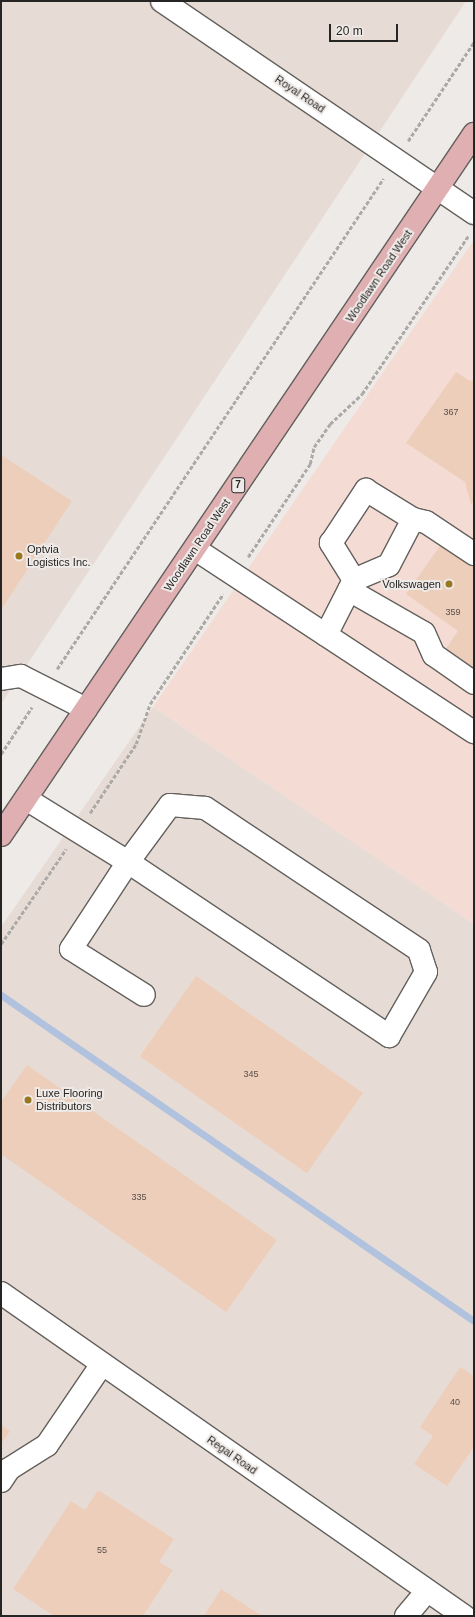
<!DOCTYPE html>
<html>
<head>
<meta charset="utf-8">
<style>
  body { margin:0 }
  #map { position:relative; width:475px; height:1617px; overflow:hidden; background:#eeeae7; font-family:Arial,sans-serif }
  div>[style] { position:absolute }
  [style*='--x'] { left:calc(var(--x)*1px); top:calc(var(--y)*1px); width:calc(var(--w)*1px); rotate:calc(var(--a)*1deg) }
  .commercial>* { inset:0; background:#f4dbd3 }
  .built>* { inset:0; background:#e7dcd5 }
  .stream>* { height:7px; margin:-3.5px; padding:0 3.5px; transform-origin:3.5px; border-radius:3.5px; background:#b1c2de }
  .building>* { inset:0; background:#edceba; transform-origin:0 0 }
  .path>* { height:2.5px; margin-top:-1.25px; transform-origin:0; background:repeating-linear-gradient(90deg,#aca9a7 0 4px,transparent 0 6px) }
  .roads { filter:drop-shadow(1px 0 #63605d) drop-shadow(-1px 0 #63605d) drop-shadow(0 1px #63605d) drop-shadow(0 -1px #63605d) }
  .minor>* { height:22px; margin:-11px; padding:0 11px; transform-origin:11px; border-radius:11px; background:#fff }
  .major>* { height:22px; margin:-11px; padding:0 11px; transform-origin:11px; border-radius:11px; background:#dfafb2 }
  .dots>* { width:11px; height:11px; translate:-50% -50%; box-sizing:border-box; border:2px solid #eeeae7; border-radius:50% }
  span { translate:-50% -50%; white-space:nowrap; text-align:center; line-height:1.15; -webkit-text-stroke:4px #eeeae7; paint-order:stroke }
  .number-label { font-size:9px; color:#584f4a }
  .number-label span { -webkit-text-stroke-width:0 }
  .shield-label span { padding:1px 3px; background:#eeeae7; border:1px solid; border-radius:3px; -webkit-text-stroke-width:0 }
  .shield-label { font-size:10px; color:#272524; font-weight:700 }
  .street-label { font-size:11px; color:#272524 }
  .poi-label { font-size:11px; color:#272524 }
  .left { translate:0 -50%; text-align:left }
  .right { translate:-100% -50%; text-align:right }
  .frame { position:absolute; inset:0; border:2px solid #272524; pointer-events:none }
  .scale { position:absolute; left:329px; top:24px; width:69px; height:18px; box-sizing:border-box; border:2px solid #272524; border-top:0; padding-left:5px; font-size:12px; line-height:14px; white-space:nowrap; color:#272524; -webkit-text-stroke:3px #eeeae7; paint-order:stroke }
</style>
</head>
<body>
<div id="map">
  <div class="commercial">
    <i style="clip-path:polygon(474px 240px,474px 924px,153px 707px)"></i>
  </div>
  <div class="built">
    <i style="clip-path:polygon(1px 1px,466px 1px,1px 704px)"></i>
    <i style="clip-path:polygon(153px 707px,474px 924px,474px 1616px,1px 1616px,1px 927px)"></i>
  </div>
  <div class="stream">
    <i style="--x:1;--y:995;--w:574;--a:34.58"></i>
  </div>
  <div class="building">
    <i style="clip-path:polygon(456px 372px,470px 381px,474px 380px,474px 499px,471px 505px,465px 482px,406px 443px)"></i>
    <i style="clip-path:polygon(1px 455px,72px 501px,1px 610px)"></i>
    <i style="clip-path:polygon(442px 543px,474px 565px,474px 674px,443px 653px,458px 631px,406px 594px)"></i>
    <i style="left:196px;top:976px;width:204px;height:98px;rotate:35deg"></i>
    <i style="clip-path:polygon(27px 1065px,277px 1240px,226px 1312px,1px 1154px,1px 1102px)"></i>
    <i style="clip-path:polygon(460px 1367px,474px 1376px,474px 1447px,447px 1486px,414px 1464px,433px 1436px,420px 1427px)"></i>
    <i style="clip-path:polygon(1px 1425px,10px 1431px,1px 1444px)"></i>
    <i style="clip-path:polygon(98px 1490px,174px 1539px,159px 1562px,173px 1570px,143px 1616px,54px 1616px,13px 1589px,71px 1501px,85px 1510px)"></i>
    <i style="clip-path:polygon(221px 1589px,262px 1616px,204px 1616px)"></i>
  </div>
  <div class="path">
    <i style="--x:408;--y:141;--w:119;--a:-56.3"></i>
    <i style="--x:248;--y:557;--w:112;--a:-56.3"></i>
    <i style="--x:310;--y:464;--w:17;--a:-77"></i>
    <i style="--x:314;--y:447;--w:28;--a:-55"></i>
    <i style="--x:330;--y:424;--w:44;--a:-43.2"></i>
    <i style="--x:362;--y:394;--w:192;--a:-56.1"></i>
    <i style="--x:57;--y:669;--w:589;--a:-56.36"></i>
    <i style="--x:1;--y:754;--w:56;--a:-56.6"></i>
    <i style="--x:90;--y:813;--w:83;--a:-56.3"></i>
    <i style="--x:136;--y:744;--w:42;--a:-70.7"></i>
    <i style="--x:150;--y:704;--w:132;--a:-56.4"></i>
    <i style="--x:1;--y:944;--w:115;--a:-55.6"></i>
  </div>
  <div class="roads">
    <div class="minor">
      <i style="--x:162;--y:1;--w:377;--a:34.2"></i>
      <i style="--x:413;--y:519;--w:13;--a:13"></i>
      <i style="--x:426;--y:522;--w:58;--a:33.7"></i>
      <i style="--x:195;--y:549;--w:334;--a:33.3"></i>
      <i style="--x:349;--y:590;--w:86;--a:29.8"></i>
      <i style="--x:424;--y:633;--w:24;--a:66"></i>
      <i style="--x:434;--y:655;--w:49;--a:35"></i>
      <i style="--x:326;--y:635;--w:62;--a:-63"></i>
      <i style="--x:354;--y:580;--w:44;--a:-121.9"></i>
      <i style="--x:331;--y:543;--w:64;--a:-56.6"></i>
      <i style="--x:366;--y:490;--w:55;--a:31.7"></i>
      <i style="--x:413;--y:519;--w:52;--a:117.6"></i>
      <i style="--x:389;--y:565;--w:38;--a:157"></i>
      <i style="--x:1;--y:679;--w:20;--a:-9"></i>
      <i style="--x:21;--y:676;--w:73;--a:26.9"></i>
      <i style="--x:26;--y:799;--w:120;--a:31.7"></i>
      <i style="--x:128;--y:862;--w:314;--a:33.7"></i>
      <i style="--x:389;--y:1036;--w:74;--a:-60"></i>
      <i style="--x:426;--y:972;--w:23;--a:-108"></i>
      <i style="--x:419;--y:950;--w:257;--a:-146.4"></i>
      <i style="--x:205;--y:808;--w:35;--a:-175"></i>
      <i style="--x:170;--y:805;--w:71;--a:126.4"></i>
      <i style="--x:128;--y:862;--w:104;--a:123.2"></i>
      <i style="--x:71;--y:949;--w:86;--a:32.2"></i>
      <i style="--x:1;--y:1293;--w:565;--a:34.9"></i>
      <i style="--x:1;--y:1481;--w:14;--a:-56"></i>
      <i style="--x:9;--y:1469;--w:45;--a:-32.3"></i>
      <i style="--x:47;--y:1445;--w:98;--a:-55.8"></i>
      <i style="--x:406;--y:1616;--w:33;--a:-50"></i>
    </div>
    <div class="major">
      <i style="--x:1;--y:835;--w:846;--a:-55.99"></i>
    </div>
  </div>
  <div class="dots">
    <i style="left:19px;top:556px;background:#997721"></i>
    <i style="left:449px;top:584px;background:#997721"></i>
    <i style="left:28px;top:1100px;background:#997721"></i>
  </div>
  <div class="number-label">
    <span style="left:451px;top:412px">367</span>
    <span style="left:453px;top:612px">359</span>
    <span style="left:251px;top:1074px">345</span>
    <span style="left:139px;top:1197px">335</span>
    <span style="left:455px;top:1402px">40</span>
    <span style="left:102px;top:1550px">55</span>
  </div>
  <div class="shield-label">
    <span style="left:238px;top:485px">7</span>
  </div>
  <div class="street-label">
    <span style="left:300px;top:94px;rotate:34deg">Royal Road</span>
    <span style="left:379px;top:276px;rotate:-56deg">Woodlawn Road West</span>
    <span style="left:197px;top:545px;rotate:-56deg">Woodlawn Road West</span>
    <span style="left:232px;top:1455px;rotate:35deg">Regal Road</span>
  </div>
  <div class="poi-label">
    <span class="left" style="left:27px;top:556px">Optvia<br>Logistics Inc.</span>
    <span class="right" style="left:441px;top:584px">Volkswagen</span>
    <span class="left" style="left:36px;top:1100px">Luxe Flooring<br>Distributors</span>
  </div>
  <div class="frame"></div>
  <div class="scale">20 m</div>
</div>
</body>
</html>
